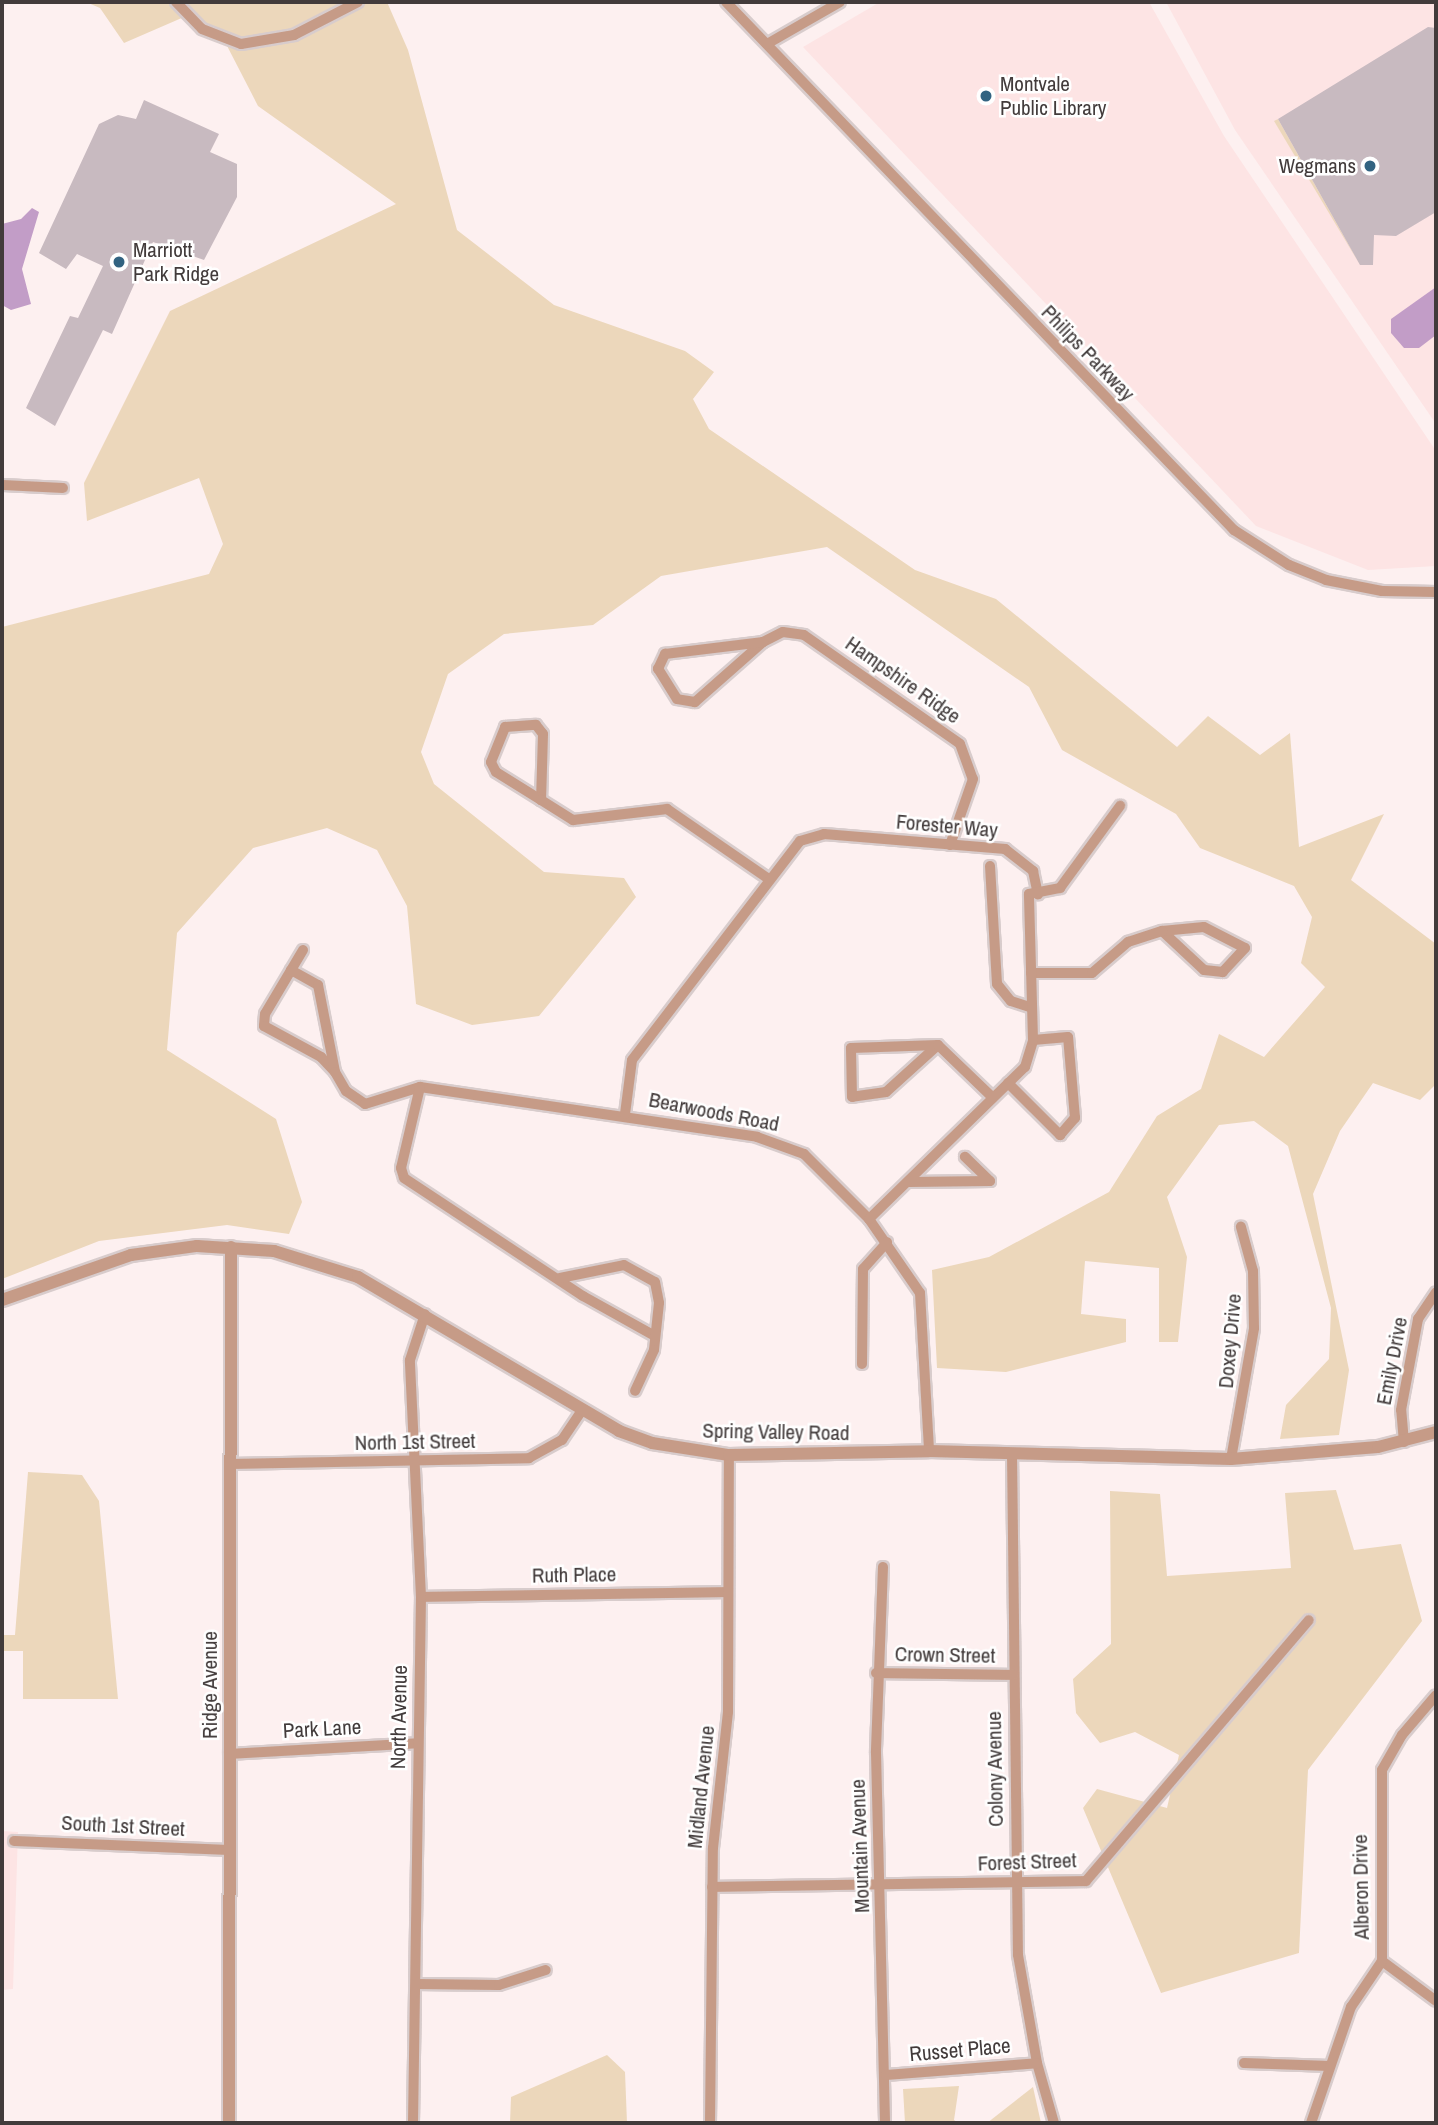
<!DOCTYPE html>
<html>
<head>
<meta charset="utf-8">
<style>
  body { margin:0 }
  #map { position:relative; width:1438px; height:2125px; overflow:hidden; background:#fdf0f0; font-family:"Archivo Narrow",sans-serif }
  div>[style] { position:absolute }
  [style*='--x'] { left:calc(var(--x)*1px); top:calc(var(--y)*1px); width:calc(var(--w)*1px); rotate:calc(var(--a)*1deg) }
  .built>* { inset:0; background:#fde4e4 }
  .green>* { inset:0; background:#ecd7bb }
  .water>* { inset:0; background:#c29dc7 }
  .building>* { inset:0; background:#c8bac0 }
  .roads { filter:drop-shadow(2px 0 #d8cccc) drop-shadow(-2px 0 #d8cccc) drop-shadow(0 2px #d8cccc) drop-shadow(0 -2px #d8cccc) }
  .minor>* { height:10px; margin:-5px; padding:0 5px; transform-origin:5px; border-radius:5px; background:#c69b87 }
  .tertiary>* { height:12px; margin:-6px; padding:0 6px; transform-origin:6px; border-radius:6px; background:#c69b87 }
  .dots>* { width:19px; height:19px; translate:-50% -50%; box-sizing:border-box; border:4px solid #fff; border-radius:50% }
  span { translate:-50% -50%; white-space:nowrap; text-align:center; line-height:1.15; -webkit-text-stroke:5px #fff; paint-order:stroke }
  .poi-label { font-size:21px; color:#423b3b }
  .left { translate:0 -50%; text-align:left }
  .right { translate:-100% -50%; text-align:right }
  .street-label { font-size:21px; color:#423b3b }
  .frame { position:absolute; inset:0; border:4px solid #423b3b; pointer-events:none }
</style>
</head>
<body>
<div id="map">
  <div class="built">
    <i style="clip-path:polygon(880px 2px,1149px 2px,1224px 136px,1436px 451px,1436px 566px,1368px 570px,1256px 526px,803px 47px)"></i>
    <i style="clip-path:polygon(1166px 2px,1436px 2px,1436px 424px,1235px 130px)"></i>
    <i style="clip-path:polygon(2px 1831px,18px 1832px,13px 1989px,2px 1990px)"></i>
  </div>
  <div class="green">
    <i style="clip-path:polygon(86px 2px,387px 2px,408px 50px,457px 230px,554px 305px,685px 351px,714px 372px,693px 399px,709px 429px,915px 570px,996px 599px,1177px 747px,1208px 716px,1260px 755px,1290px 733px,1299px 847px,1384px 814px,1351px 880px,1436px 944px,1436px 1084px,1420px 1100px,1373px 1083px,1340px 1131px,1313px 1194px,1349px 1370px,1339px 1435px,1280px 1439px,1286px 1405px,1329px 1359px,1331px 1308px,1288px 1146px,1254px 1121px,1219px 1125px,1167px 1197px,1187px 1257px,1178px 1342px,1159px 1342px,1159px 1268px,1085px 1261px,1081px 1314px,1126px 1319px,1126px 1342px,1006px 1372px,937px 1368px,932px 1270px,989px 1257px,1109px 1192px,1157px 1116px,1201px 1089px,1219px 1034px,1264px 1057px,1325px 987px,1301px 963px,1312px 917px,1294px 886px,1200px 848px,1176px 814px,1062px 750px,1029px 687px,827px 547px,661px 576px,593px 625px,504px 634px,448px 674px,421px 752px,434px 784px,544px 872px,624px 878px,636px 897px,539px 1016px,472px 1025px,416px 1004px,407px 906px,377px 850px,327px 828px,253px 848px,177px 933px,167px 1050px,276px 1119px,302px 1202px,289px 1234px,227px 1225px,99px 1241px,2px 1279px,2px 627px,209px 574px,223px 544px,199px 478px,87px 521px,84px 483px,170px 311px,396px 204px,258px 106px,224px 40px,184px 17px,124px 43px,100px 8px)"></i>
    <i style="clip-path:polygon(1278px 119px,1360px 265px,1274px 121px)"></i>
    <i style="clip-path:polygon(28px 1472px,82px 1475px,99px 1501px,118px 1699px,23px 1699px,23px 1651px,2px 1651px,2px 1635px,15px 1635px)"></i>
    <i style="clip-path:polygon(1336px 1490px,1354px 1550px,1401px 1544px,1422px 1621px,1308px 1770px,1299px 1953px,1161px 1993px,1083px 1808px,1097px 1789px,1167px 1808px,1179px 1755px,1135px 1732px,1100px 1743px,1076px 1713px,1073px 1679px,1111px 1644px,1110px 1491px,1160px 1494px,1167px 1576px,1291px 1568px,1285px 1493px)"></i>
    <i style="clip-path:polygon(607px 2055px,625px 2072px,627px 2123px,510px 2123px,511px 2097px)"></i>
    <i style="clip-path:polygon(959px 2086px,954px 2120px,958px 2123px,905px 2123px,903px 2089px)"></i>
    <i style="clip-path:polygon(1033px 2087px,1041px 2123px,987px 2123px)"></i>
  </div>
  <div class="water">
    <i style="clip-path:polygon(32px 208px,39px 212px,22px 269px,31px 304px,11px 310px,2px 305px,2px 224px,21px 219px)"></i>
    <i style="clip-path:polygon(1436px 287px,1436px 335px,1419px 348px,1404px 348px,1391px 333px,1391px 319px)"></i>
  </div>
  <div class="building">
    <i style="clip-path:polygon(1428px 27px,1436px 28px,1436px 212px,1396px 236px,1374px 235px,1373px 265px,1360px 265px,1278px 119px)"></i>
    <i style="clip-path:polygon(144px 100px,219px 134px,210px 152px,237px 164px,237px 197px,204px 260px,153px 242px,112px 334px,103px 330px,55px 426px,26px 408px,70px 316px,78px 318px,103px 266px,77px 254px,66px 269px,39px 253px,99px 124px,118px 115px,136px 119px)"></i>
  </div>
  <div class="roads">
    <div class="minor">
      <i style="--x:176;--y:2;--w:37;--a:46"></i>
      <i style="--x:202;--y:29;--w:42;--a:21"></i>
      <i style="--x:241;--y:44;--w:54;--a:-9.6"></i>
      <i style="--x:294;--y:35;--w:72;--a:-27.3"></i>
      <i style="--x:726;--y:2;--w:733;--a:46.11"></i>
      <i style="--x:1234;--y:530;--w:65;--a:32.5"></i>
      <i style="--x:1289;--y:565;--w:40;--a:22"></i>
      <i style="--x:1326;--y:580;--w:57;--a:11.1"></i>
      <i style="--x:1382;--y:591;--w:54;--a:1.1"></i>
      <i style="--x:767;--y:44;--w:84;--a:-29.9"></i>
      <i style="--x:2;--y:485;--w:61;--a:2.8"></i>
      <i style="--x:763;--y:642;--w:22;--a:-27"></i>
      <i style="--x:783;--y:632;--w:21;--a:8"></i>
      <i style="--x:804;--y:635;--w:190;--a:34.9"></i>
      <i style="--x:960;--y:744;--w:37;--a:70"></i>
      <i style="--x:973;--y:779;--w:70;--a:109.2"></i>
      <i style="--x:763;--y:642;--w:91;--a:138.6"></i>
      <i style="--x:695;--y:702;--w:18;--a:-171"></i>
      <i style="--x:677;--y:699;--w:36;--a:-122"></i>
      <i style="--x:658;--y:669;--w:17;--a:-65"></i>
      <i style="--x:665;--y:654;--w:99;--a:-7"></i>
      <i style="--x:536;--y:725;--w:11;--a:52"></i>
      <i style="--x:543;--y:734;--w:66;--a:91.7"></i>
      <i style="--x:541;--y:800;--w:53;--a:-148.1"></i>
      <i style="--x:496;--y:772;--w:11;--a:-117"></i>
      <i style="--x:491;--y:762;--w:38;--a:-68"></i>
      <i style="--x:505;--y:727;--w:31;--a:-4"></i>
      <i style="--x:541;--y:800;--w:38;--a:32"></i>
      <i style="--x:573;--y:820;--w:95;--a:-6.7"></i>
      <i style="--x:667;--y:809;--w:124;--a:34.5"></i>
      <i style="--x:990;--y:866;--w:118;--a:86.6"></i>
      <i style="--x:997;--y:984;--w:22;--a:51"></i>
      <i style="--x:1011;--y:1001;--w:22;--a:18"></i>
      <i style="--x:1204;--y:927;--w:46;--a:27.1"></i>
      <i style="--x:1245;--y:948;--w:33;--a:133"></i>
      <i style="--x:1223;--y:972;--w:19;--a:-174"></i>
      <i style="--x:1204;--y:970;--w:57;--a:-137.1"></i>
      <i style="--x:1162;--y:931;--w:42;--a:-5.4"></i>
      <i style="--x:303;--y:950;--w:74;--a:120.7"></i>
      <i style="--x:265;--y:1014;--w:12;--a:95"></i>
      <i style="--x:264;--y:1026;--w:65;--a:28.5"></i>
      <i style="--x:321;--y:1057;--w:19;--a:47"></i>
      <i style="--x:291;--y:970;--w:31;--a:29"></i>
      <i style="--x:318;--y:985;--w:89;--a:78.9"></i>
      <i style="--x:335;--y:1072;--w:22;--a:60"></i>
      <i style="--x:346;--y:1091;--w:23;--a:34"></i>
      <i style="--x:365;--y:1104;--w:58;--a:-17.2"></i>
      <i style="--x:420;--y:1087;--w:341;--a:8.4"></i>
      <i style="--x:757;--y:1137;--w:50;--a:19.9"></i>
      <i style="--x:804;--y:1154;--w:92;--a:45"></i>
      <i style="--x:869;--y:1219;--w:90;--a:55.4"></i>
      <i style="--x:920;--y:1293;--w:158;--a:86.7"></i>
      <i style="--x:1031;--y:973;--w:61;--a:0"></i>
      <i style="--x:1092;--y:973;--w:48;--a:-40.7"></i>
      <i style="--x:1128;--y:942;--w:36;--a:-18"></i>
      <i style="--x:938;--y:1045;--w:70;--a:137.9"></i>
      <i style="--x:886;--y:1092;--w:34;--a:172"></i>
      <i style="--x:852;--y:1097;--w:49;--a:-91.2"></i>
      <i style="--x:851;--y:1048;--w:87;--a:-2"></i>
      <i style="--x:938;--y:1045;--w:76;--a:43.9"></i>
      <i style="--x:1008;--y:1083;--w:74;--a:45"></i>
      <i style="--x:1060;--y:1135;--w:23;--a:-49"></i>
      <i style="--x:1075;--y:1118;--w:81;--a:-94.9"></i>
      <i style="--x:1068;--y:1037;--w:35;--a:175"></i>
      <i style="--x:420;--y:1087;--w:83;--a:103.2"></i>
      <i style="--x:401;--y:1168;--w:10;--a:73"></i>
      <i style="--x:404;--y:1178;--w:214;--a:33.4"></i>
      <i style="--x:583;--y:1296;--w:82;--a:29.1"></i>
      <i style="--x:625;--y:1114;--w:54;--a:-82.6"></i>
      <i style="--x:632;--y:1060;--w:276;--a:-52.5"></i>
      <i style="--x:800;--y:841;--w:25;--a:-16"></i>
      <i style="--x:824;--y:834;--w:182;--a:4.7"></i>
      <i style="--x:1005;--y:849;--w:36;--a:38"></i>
      <i style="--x:1033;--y:871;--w:24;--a:78"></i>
      <i style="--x:909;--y:1182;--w:81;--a:-0.7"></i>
      <i style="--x:990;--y:1181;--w:35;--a:-136"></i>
      <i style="--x:869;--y:1219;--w:218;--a:-44.3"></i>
      <i style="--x:1025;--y:1067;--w:28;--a:-73"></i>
      <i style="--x:1033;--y:1040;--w:146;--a:-91.6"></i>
      <i style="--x:1029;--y:894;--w:32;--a:-11"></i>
      <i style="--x:1060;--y:888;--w:102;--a:-53.8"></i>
      <i style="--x:560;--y:1278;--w:65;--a:-11.5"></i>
      <i style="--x:624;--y:1265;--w:35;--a:29"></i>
      <i style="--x:655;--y:1282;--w:21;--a:79"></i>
      <i style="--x:659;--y:1303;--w:47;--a:96.1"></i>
      <i style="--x:654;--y:1350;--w:45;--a:114.9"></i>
      <i style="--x:862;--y:1364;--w:95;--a:-89.4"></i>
      <i style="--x:863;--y:1269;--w:36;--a:-48"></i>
      <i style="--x:1404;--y:1442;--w:32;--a:-95"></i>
      <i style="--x:1401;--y:1410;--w:93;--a:-79.4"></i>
      <i style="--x:1418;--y:1319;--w:32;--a:-56"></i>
      <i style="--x:1012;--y:1453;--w:502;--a:89.32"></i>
      <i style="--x:1018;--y:1955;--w:110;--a:80"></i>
      <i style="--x:1037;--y:2063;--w:62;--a:74.2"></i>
      <i style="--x:1231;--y:1459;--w:133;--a:-80"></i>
      <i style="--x:1254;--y:1328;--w:57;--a:-91"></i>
      <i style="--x:1253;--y:1271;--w:46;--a:-105.3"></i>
      <i style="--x:230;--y:1464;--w:299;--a:-1.1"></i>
      <i style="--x:529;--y:1458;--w:38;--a:-29"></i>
      <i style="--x:562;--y:1440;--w:34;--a:-56"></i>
      <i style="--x:883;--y:1567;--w:186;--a:92.2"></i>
      <i style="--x:876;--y:1753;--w:370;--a:88.6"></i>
      <i style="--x:421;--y:1597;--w:306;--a:-0.9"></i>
      <i style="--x:876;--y:1673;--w:138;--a:0.8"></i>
      <i style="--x:229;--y:1754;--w:188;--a:-3.3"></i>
      <i style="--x:14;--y:1841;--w:216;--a:2.4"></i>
      <i style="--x:712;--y:1887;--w:374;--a:-0.9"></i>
      <i style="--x:1086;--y:1881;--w:343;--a:-49.5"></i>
      <i style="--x:1382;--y:1961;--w:67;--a:36.5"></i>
      <i style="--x:416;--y:1984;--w:83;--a:0.7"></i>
      <i style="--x:499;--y:1985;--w:49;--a:-17.7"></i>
      <i style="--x:1244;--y:2063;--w:86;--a:2"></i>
      <i style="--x:886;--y:2075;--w:151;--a:-4.5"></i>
      <i style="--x:413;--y:2123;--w:526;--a:-89.13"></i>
      <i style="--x:421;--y:1597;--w:237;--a:-92.7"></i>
      <i style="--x:410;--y:1360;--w:48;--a:-71.9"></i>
      <i style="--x:710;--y:2123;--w:275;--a:-89.4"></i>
      <i style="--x:713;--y:1848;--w:137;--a:-83.7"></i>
      <i style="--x:728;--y:1712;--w:257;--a:-89.8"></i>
      <i style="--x:1311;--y:2123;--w:123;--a:-71"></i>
      <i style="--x:1351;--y:2007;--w:55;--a:-56"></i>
      <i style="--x:1382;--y:1961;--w:191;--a:-90"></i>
      <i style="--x:1382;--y:1770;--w:40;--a:-60.3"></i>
      <i style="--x:1402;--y:1735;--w:52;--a:-49.6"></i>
    </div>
    <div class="tertiary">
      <i style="--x:2;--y:1300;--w:137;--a:-19.2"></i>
      <i style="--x:131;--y:1255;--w:67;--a:-7.8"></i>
      <i style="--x:197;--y:1246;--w:77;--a:3.7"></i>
      <i style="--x:274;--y:1251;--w:88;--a:17.2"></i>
      <i style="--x:358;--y:1277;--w:303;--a:30.5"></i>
      <i style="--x:619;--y:1431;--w:35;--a:20"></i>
      <i style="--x:652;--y:1443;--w:78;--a:8.9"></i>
      <i style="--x:729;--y:1455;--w:200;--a:-1.1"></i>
      <i style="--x:929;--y:1451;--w:302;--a:1.5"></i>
      <i style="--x:1231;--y:1459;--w:147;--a:-4.7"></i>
      <i style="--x:1378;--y:1447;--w:60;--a:-14.5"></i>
      <i style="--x:229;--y:2123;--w:876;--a:-89.87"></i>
    </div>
  </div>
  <div class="dots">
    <i style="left:986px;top:96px;background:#326381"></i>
    <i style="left:1370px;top:166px;background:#326381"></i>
    <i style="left:119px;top:262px;background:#326381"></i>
  </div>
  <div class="poi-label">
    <span class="left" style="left:1000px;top:96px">Montvale<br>Public Library</span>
    <span class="right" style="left:1356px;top:166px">Wegmans</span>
    <span class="left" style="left:133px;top:262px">Marriott<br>Park Ridge</span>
  </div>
  <div class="street-label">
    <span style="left:1088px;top:353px;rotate:46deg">Philips Parkway</span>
    <span style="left:903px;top:680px;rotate:35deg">Hampshire Ridge</span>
    <span style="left:947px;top:826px;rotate:5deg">Forester Way</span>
    <span style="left:714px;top:1112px;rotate:11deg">Bearwoods Road</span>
    <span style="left:1230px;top:1341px;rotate:-85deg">Doxey Drive</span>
    <span style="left:1392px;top:1361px;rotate:-79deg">Emily Drive</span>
    <span style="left:776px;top:1432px;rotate:1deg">Spring Valley Road</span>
    <span style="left:415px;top:1442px;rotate:-1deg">North 1st Street</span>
    <span style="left:574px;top:1575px;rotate:-1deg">Ruth Place</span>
    <span style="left:945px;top:1655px;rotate:1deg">Crown Street</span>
    <span style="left:210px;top:1685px;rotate:-90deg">Ridge Avenue</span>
    <span style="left:399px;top:1717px;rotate:-89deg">North Avenue</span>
    <span style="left:322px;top:1729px;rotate:-3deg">Park Lane</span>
    <span style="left:995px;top:1769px;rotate:-91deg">Colony Avenue</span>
    <span style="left:701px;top:1787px;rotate:-84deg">Midland Avenue</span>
    <span style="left:123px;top:1826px;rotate:3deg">South 1st Street</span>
    <span style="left:860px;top:1846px;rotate:-92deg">Mountain Avenue</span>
    <span style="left:1027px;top:1862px;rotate:-2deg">Forest Street</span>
    <span style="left:1361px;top:1887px;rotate:-91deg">Alberon Drive</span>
    <span style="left:960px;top:2050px;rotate:-5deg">Russet Place</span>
  </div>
  <div class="frame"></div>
</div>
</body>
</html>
